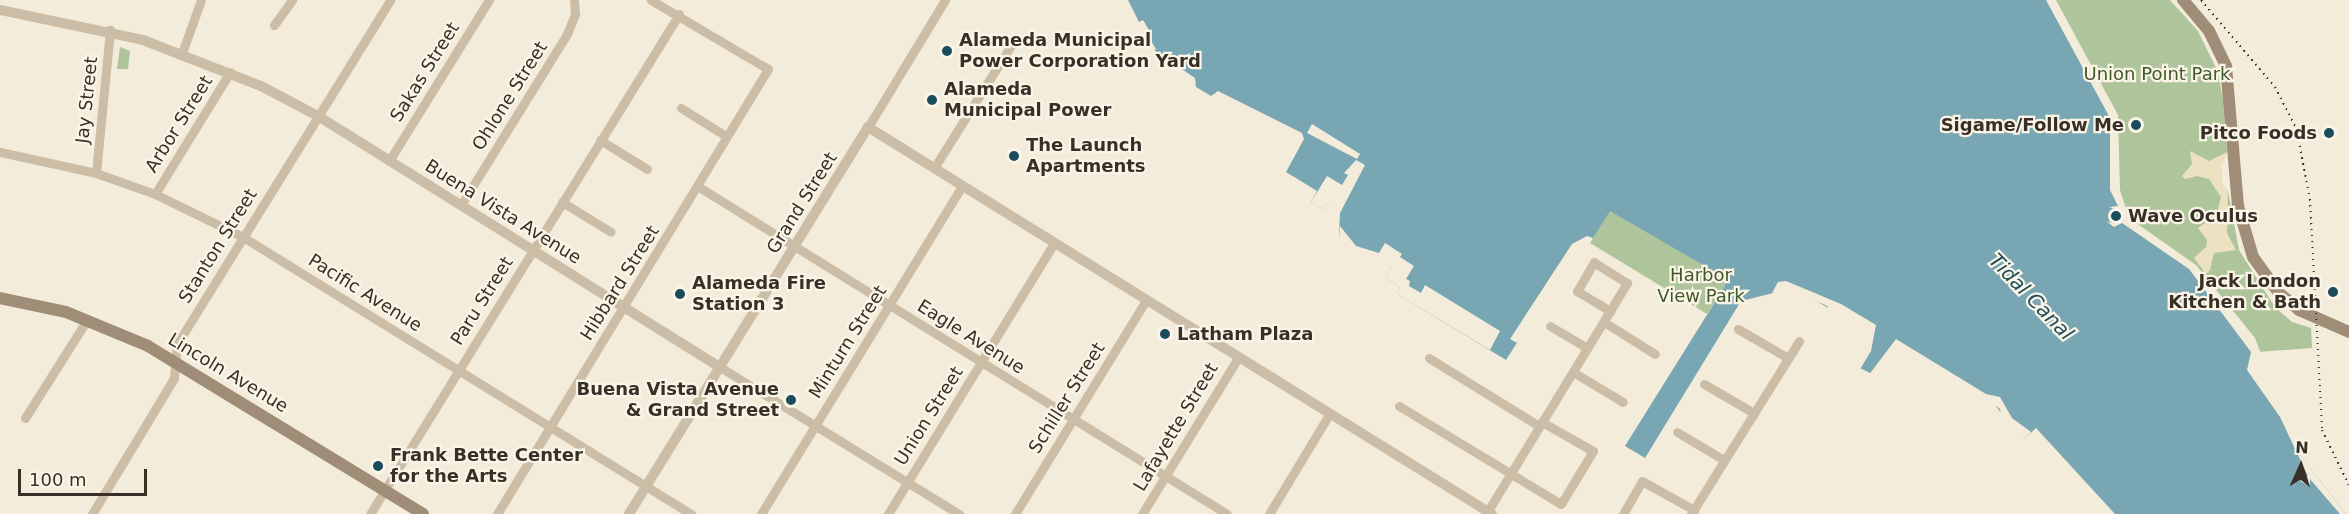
<!DOCTYPE html>
<html>
<head>
<meta charset="utf-8">
<style>
  body { margin:0 }
  #map { position:relative; width:2349px; height:514px; overflow:hidden; background:#f3ecdb; font-family:"DejaVu Sans",sans-serif }
  div>[style] { position:absolute }
  [style*='--x'] { left:calc(var(--x)*1px); top:calc(var(--y)*1px); width:calc(var(--w)*1px); rotate:calc(var(--a)*1deg) }
  .green>* { inset:0; background:#aec49a }
  .plaza>* { inset:0; background:#ece1c1 }
  .water>* { inset:0; background:#78a6b2 }
  .pier>* { inset:0; background:#f3ecdb }
  .minor>* { height:9px; margin:-4.5px; padding:0 4.5px; transform-origin:4.5px; border-radius:4.5px; background:#ccbea6 }
  .tertiary>* { height:10px; margin:-5px; padding:0 5px; transform-origin:5px; border-radius:5px; background:#ccbea6 }
  .secondary>* { height:12px; margin:-6px; padding:0 6px; transform-origin:6px; border-radius:6px; background:#a08d77 }
  .rail>* { height:2px; margin-top:-1px; transform-origin:0; background:repeating-linear-gradient(90deg,#383027 0 1.5px,transparent 0 6px) }
  .dots>* { width:16px; height:16px; translate:-50% -50%; box-sizing:border-box; border:3px solid #fbf5e8; border-radius:50% }
  span { translate:-50% -50%; white-space:nowrap; text-align:center; line-height:1.15; -webkit-text-stroke:4.5px #fbf5e8; paint-order:stroke }
  .poi-label { font-size:18px; color:#383027; font-weight:700 }
  .left { translate:0 -50%; text-align:left }
  .right { translate:-100% -50%; text-align:right }
  .street-label { font-size:18px; color:#383027 }
  .park-label { font-size:18px; color:#3f5829 }
  .water-label { font-size:20px; color:#1a4c5c; font-style:italic }
  .north { position:absolute; left:2271px; top:436px; width:60px; height:60px; -webkit-text-stroke:4px #fbf5e8; paint-order:stroke; rotate:3deg; font-size:16px; font-weight:700; line-height:24px; text-align:center; color:#383027 }
  .north::after { content:''; display:block; margin:auto; width:21px; height:27px; background:#383027; clip-path:polygon(50% 0,100% 100%,50% 72%,0 100%) }
  .scale { position:absolute; left:18px; top:469px; width:129px; height:27px; box-sizing:border-box; border:3px solid #383027; border-top:0; padding-left:8px; font-size:18px; line-height:21px; white-space:nowrap; color:#383027; -webkit-text-stroke:4px #fbf5e8; paint-order:stroke }
</style>
</head>
<body>
<div id="map">
  <div class="green">
    <i style="clip-path:polygon(2053px 0,2170px 0,2198px 31px,2218px 72px,2223px 101px,2227px 152px,2221px 165px,2222px 184px,2228px 191px,2239px 250px,2275px 307px,2292px 322px,2311px 328px,2312px 348px,2257px 352px,2126px 220px)"></i>
    <i style="clip-path:polygon(120px 47px,130px 51px,128px 69px,117px 69px)"></i>
    <i style="clip-path:polygon(1610px 210px,1722px 276px,1725px 286px,1707px 314px,1590px 243px)"></i>
  </div>
  <div class="plaza">
    <i style="clip-path:polygon(2190px 151px,2209px 161px,2227px 152px,2221px 165px,2222px 184px,2228px 191px,2227px 233px,2236px 250px,2214px 253px,2210px 270px,2206px 274px,2194px 258px,2206px 247px,2207px 240px,2198px 228px,2217px 214px,2221px 197px,2209px 179px,2197px 176px,2185px 179px,2182px 176px,2192px 164px)"></i>
  </div>
  <div class="water">
    <i style="clip-path:polygon(1120px 0,2053px 0,2115px 116px,2117px 190px,2126px 220px,2194px 267px,2253px 340px,2253px 370px,2282px 410px,2297px 451px,2346px 514px,2115px 514px,2036px 428px,2023px 440px,1994px 404px,1894px 350px,1872px 374px,1860px 368px,1870px 336px,1790px 283px,1785px 290px,1741px 301px,1645px 458px,1625px 446px,1725px 286px,1722px 276px,1610px 211px,1590px 243px,1578px 247px,1506px 360px,1397px 294px,1400px 287px,1385px 278px,1391px 268px,1339px 237px,1340px 212px,1326px 204px,1323px 209px,1311px 202px,1317px 191px,1286px 172px,1304px 139px,1302px 133px,1218px 91px,1211px 96px,1196px 87px,1195px 78px,1154px 50px,1151px 53px)"></i>
  </div>
  <div class="pier">
    <i style="clip-path:polygon(1116px 0,1128px 0,1139px 22px,1143px 20px,1149px 30px,1146px 33px,1156px 49px,1149px 55px)"></i>
    <i style="clip-path:polygon(2046px 0,2056px 0,2118px 115px,2120px 190px,2129px 218px,2196px 265px,2255px 338px,2260px 351px,2256px 368px,2285px 409px,2297px 451px,2346px 514px,2340px 514px,2310px 479px,2310px 486px,2300px 481px,2308px 476px,2280px 417px,2247px 370px,2251px 352px,2189px 269px,2122px 223px,2114px 227px,2106px 221px,2115px 224px,2121px 218px,2118px 210px,2109px 207px,2118px 206px,2110px 190px,2110px 118px)"></i>
    <i style="clip-path:polygon(1312px 124px,1360px 154px,1357px 159px,1307px 133px)"></i>
    <i style="clip-path:polygon(1356px 160px,1365px 165px,1340px 213px,1326px 204px,1323px 209px,1311px 202px,1327px 176px,1342px 185px,1348px 175px,1344px 173px)"></i>
    <i style="clip-path:polygon(1340px 226px,1356px 246px,1379px 253px,1385px 243px,1402px 254px,1400px 257px,1414px 266px,1406px 279px,1410px 281px,1409px 286px,1421px 293px,1425px 285px,1500px 331px,1490px 350px,1397px 294px,1400px 287px,1385px 278px,1391px 268px,1343px 243px,1339px 240px)"></i>
    <i style="clip-path:polygon(1587px 236px,1593px 238px,1588px 247px,1581px 247px,1520px 340px,1517px 343px,1510px 339px,1572px 244px)"></i>
    <i style="clip-path:polygon(1786px 281px,1841px 304px,1876px 325px,1871px 351px,1859px 371px,1857px 365px,1867px 337px,1830px 313px,1827px 306px,1790px 287px,1787px 291px,1772px 293px,1778px 282px)"></i>
    <i style="clip-path:polygon(1896px 339px,1986px 394px,2000px 397px,2012px 418px,2031px 432px,2021px 442px,2004px 427px,2000px 409px,1993px 404px,1981px 403px,1895px 353px,1873px 376px,1868px 376px)"></i>
  </div>
  <div class="minor">
    <i style="--x:274;--y:25;--w:31;--a:-54"></i>
    <i style="--x:182;--y:53;--w:56;--a:-70.3"></i>
    <i style="--x:681;--y:108;--w:53;--a:31.9"></i>
    <i style="--x:868;--y:127;--w:149;--a:-58.8"></i>
    <i style="--x:600;--y:140;--w:55;--a:31.7"></i>
    <i style="--x:0;--y:152;--w:98;--a:12.3"></i>
    <i style="--x:96;--y:173;--w:63;--a:19.6"></i>
    <i style="--x:155;--y:194;--w:98;--a:26"></i>
    <i style="--x:243;--y:237;--w:527;--a:31.73"></i>
    <i style="--x:389;--y:161;--w:190;--a:-58.2"></i>
    <i style="--x:934;--y:168;--w:149;--a:-57.9"></i>
    <i style="--x:96;--y:173;--w:144;--a:-84.4"></i>
    <i style="--x:699;--y:187;--w:621;--a:31.77"></i>
    <i style="--x:155;--y:194;--w:143;--a:-58.4"></i>
    <i style="--x:562;--y:202;--w:57;--a:31.5"></i>
    <i style="--x:461;--y:205;--w:201;--a:-58.2"></i>
    <i style="--x:567;--y:34;--w:22;--a:-68"></i>
    <i style="--x:575;--y:14;--w:14;--a:-94"></i>
    <i style="--x:1604;--y:322;--w:60;--a:32.1"></i>
    <i style="--x:1550;--y:326;--w:43;--a:30.7"></i>
    <i style="--x:1738;--y:329;--w:58;--a:30.1"></i>
    <i style="--x:1429;--y:358;--w:129;--a:31.7"></i>
    <i style="--x:720;--y:367;--w:281;--a:31.6"></i>
    <i style="--x:1573;--y:372;--w:58;--a:31"></i>
    <i style="--x:1704;--y:384;--w:58;--a:30.1"></i>
    <i style="--x:1399;--y:406;--w:189;--a:31.2"></i>
    <i style="--x:1561;--y:504;--w:62;--a:-58.9"></i>
    <i style="--x:1593;--y:451;--w:59;--a:-150.4"></i>
    <i style="--x:25;--y:418;--w:116;--a:-57.7"></i>
    <i style="--x:1677;--y:432;--w:55;--a:30.8"></i>
    <i style="--x:92;--y:514;--w:159;--a:-58.9"></i>
    <i style="--x:174;--y:378;--w:34;--a:-85"></i>
    <i style="--x:177;--y:344;--w:405;--a:-58.2"></i>
    <i style="--x:370;--y:514;--w:588;--a:-58.28"></i>
    <i style="--x:497;--y:514;--w:521;--a:-58.66"></i>
    <i style="--x:768;--y:69;--w:136;--a:-149.5"></i>
    <i style="--x:761;--y:514;--w:385;--a:-58.5"></i>
    <i style="--x:888;--y:514;--w:318;--a:-58.5"></i>
    <i style="--x:1015;--y:514;--w:251;--a:-58.5"></i>
    <i style="--x:1142;--y:514;--w:183;--a:-58.4"></i>
    <i style="--x:1269;--y:514;--w:118;--a:-58.9"></i>
    <i style="--x:1486;--y:514;--w:271;--a:-58.6"></i>
    <i style="--x:1627;--y:283;--w:39;--a:-148"></i>
    <i style="--x:1594;--y:262;--w:34;--a:120"></i>
    <i style="--x:1577;--y:291;--w:39;--a:31"></i>
    <i style="--x:1623;--y:514;--w:38;--a:-60"></i>
    <i style="--x:1642;--y:481;--w:60;--a:29.1"></i>
    <i style="--x:1691;--y:514;--w:204;--a:-58"></i>
  </div>
  <div class="tertiary">
    <i style="--x:0;--y:10;--w:146;--a:11.8"></i>
    <i style="--x:143;--y:40;--w:127;--a:21.3"></i>
    <i style="--x:261;--y:86;--w:64;--a:27.8"></i>
    <i style="--x:318;--y:116;--w:474;--a:32"></i>
    <i style="--x:629;--y:514;--w:455;--a:-58.3"></i>
    <i style="--x:868;--y:127;--w:734;--a:31.81"></i>
  </div>
  <div class="secondary">
    <i style="--x:2183;--y:0;--w:40;--a:50"></i>
    <i style="--x:2209;--y:31;--w:39;--a:64"></i>
    <i style="--x:2226;--y:66;--w:141;--a:85.1"></i>
    <i style="--x:2238;--y:206;--w:53;--a:73.6"></i>
    <i style="--x:2253;--y:257;--w:44;--a:54.2"></i>
    <i style="--x:2279;--y:293;--w:26;--a:40"></i>
    <i style="--x:2299;--y:310;--w:55;--a:23.7"></i>
    <i style="--x:0;--y:298;--w:67;--a:12"></i>
    <i style="--x:66;--y:312;--w:89;--a:22.5"></i>
    <i style="--x:148;--y:346;--w:322;--a:31.4"></i>
  </div>
  <div class="rail">
    <i style="--x:2201;--y:0;--w:114;--a:49.6"></i>
    <i style="--x:2275;--y:87;--w:46;--a:62.9"></i>
    <i style="--x:2296;--y:128;--w:72;--a:78.8"></i>
    <i style="--x:2310;--y:199;--w:231;--a:87"></i>
    <i style="--x:2322;--y:430;--w:61;--a:63.9"></i>
  </div>
  <div class="dots">
    <i style="left:947px;top:51px;background:#1a4c5c"></i>
    <i style="left:932px;top:100px;background:#1a4c5c"></i>
    <i style="left:2136px;top:125px;background:#1a4c5c"></i>
    <i style="left:2329px;top:133px;background:#1a4c5c"></i>
    <i style="left:1014px;top:156px;background:#1a4c5c"></i>
    <i style="left:2116px;top:216px;background:#1a4c5c"></i>
    <i style="left:2333px;top:292px;background:#1a4c5c"></i>
    <i style="left:680px;top:294px;background:#1a4c5c"></i>
    <i style="left:1165px;top:334px;background:#1a4c5c"></i>
    <i style="left:791px;top:400px;background:#1a4c5c"></i>
    <i style="left:378px;top:466px;background:#1a4c5c"></i>
  </div>
  <div class="poi-label">
    <span class="left" style="left:959px;top:51px">Alameda Municipal<br>Power Corporation Yard</span>
    <span class="left" style="left:944px;top:100px">Alameda<br>Municipal Power</span>
    <span class="right" style="left:2124px;top:125px">Sigame/Follow Me</span>
    <span class="right" style="left:2317px;top:133px">Pitco Foods</span>
    <span class="left" style="left:1026px;top:156px">The Launch<br>Apartments</span>
    <span class="left" style="left:2128px;top:216px">Wave Oculus</span>
    <span class="right" style="left:2321px;top:292px">Jack London<br>Kitchen &amp; Bath</span>
    <span class="left" style="left:692px;top:294px">Alameda Fire<br>Station 3</span>
    <span class="left" style="left:1177px;top:334px">Latham Plaza</span>
    <span class="right" style="left:779px;top:400px">Buena Vista Avenue<br>&amp; Grand Street</span>
    <span class="left" style="left:390px;top:466px">Frank Bette Center<br>for the Arts</span>
  </div>
  <div class="street-label">
    <span style="left:425px;top:72px;rotate:-58deg">Sakas Street</span>
    <span style="left:510px;top:96px;rotate:-58deg">Ohlone Street</span>
    <span style="left:87px;top:100px;rotate:-84deg">Jay Street</span>
    <span style="left:179px;top:124px;rotate:-58deg">Arbor Street</span>
    <span style="left:802px;top:203px;rotate:-58deg">Grand Street</span>
    <span style="left:503px;top:212px;rotate:32deg">Buena Vista Avenue</span>
    <span style="left:218px;top:246px;rotate:-58deg">Stanton Street</span>
    <span style="left:620px;top:283px;rotate:-58deg">Hibbard Street</span>
    <span style="left:365px;top:293px;rotate:32deg">Pacific Avenue</span>
    <span style="left:482px;top:301px;rotate:-58deg">Paru Street</span>
    <span style="left:971px;top:337px;rotate:32deg">Eagle Avenue</span>
    <span style="left:848px;top:342px;rotate:-58deg">Minturn Street</span>
    <span style="left:228px;top:373px;rotate:31deg">Lincoln Avenue</span>
    <span style="left:1067px;top:398px;rotate:-58deg">Schiller Street</span>
    <span style="left:929px;top:416px;rotate:-58deg">Union Street</span>
    <span style="left:1176px;top:427px;rotate:-59deg">Lafayette Street</span>
  </div>
  <div class="park-label">
    <span style="left:2157px;top:74px">Union Point Park</span>
    <span style="left:1701px;top:286px">Harbor<br>View Park</span>
  </div>
  <div class="water-label">
    <span style="left:2031px;top:297px;rotate:46deg">Tidal Canal</span>
  </div>
  <div class="north">N</div>
  <div class="scale">100 m</div>
</div>
</body>
</html>
